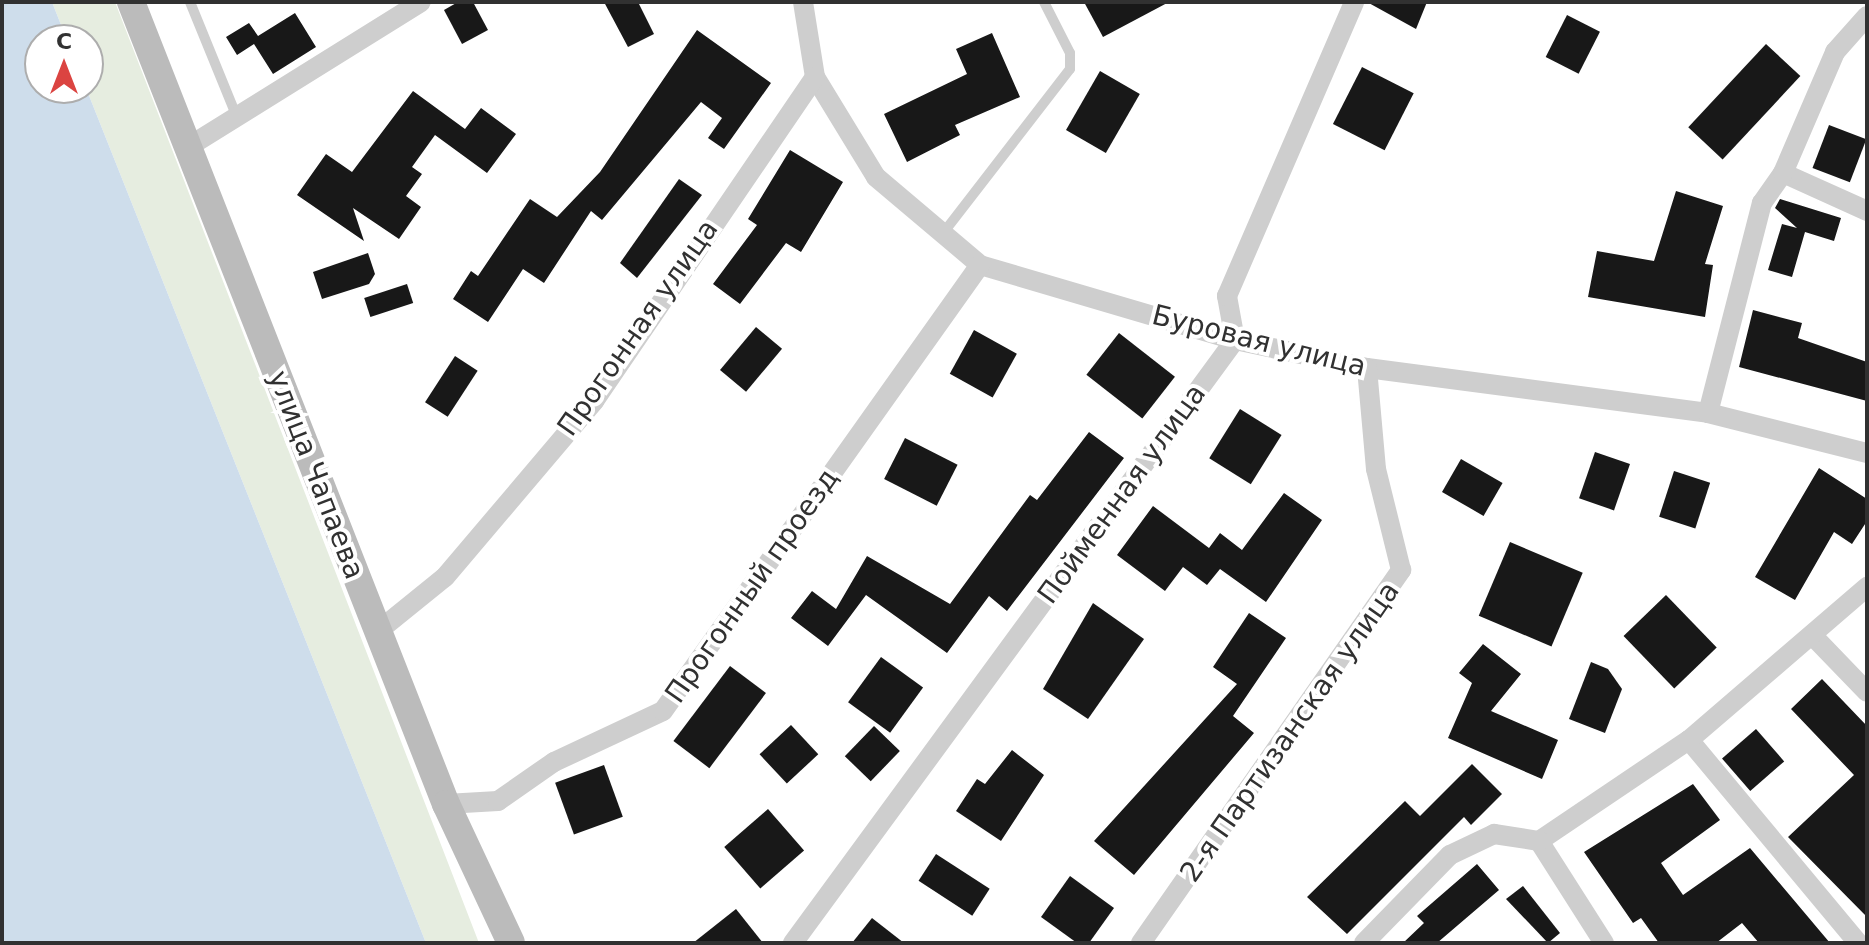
<!DOCTYPE html>
<html>
<head>
<meta charset="utf-8">
<style>
  body { margin:0 }
  #map { position:relative; width:1869px; height:945px; overflow:hidden; background:#fff; font-family:"DejaVu Sans",sans-serif }
  div>[style] { position:absolute }
  [style*='--x'] { left:calc(var(--x)*1px); top:calc(var(--y)*1px); width:calc(var(--w)*1px); rotate:calc(var(--a)*1deg) }
  .green>* { inset:0; background:#e6ede0 }
  .water>* { inset:0; background:#ceddeb }
  .building>* { inset:0; background:#181818; transform-origin:0 0 }
  .lane>* { height:10px; margin:-5px; padding:0 5px; transform-origin:5px; border-radius:5px; background:#cecece }
  .street>* { height:20px; margin:-10px; padding:0 10px; transform-origin:10px; border-radius:10px; background:#cecece }
  .secondary>* { height:28px; margin:-14px; padding:0 14px; transform-origin:14px; border-radius:14px; background:#bbb }
  span { translate:-50% -50%; white-space:nowrap; text-align:center; line-height:1.15; -webkit-text-stroke:8px #fff; paint-order:stroke }
  .street-label { font-size:28px; color:#313131 }
  .frame { position:absolute; inset:0; border:4px solid #313131; pointer-events:none }
  .north { position:absolute; left:24px; top:24px; width:80px; height:80px; box-sizing:border-box; background:#fff; border:2px solid #adadad; border-radius:50%; rotate:0deg; font-size:22px; font-weight:700; line-height:32px; text-align:center; color:#313131 }
  .north::after { content:''; display:block; margin:auto; width:28px; height:36px; background:#db4441; clip-path:polygon(50% 0,100% 100%,50% 72%,0 100%) }
</style>
</head>
<body>
<div id="map">
  <div class="green">
    <i style="clip-path:polygon(52px 2px,115px 2px,479px 943px,426px 943px,86px 88px,88px 40px,67px 40px)"></i>
  </div>
  <div class="water">
    <i style="clip-path:polygon(2px 2px,52px 2px,67px 40px,40px 40px,40px 88px,86px 88px,426px 943px,2px 943px)"></i>
  </div>
  <div class="building">
    <i style="clip-path:polygon(458px 2px,473px 2px,488px 30px,462px 44px,444px 10px)"></i>
    <i style="clip-path:polygon(604px 2px,638px 2px,654px 34px,628px 47px)"></i>
    <i style="clip-path:polygon(1084px 2px,1169px 2px,1103px 37px)"></i>
    <i style="clip-path:polygon(1367px 2px,1427px 2px,1416px 29px)"></i>
    <i style="clip-path:polygon(295px 13px,316px 47px,273px 74px,254px 44px,237px 55px,226px 37px,249px 23px,258px 36px)"></i>
    <i style="left:1567px;top:15px;width:37px;height:47px;rotate:27deg"></i>
    <i style="clip-path:polygon(697px 30px,771px 83px,724px 149px,708px 138px,722px 118px,701px 102px,602px 220px,591px 211px,544px 283px,523px 269px,488px 322px,453px 299px,471px 271px,478px 276px,530px 199px,557px 217px,600px 172px)"></i>
    <i style="clip-path:polygon(992px 33px,1020px 97px,955px 125px,960px 135px,907px 162px,884px 114px,967px 74px,956px 49px)"></i>
    <i style="left:1766px;top:44px;width:47px;height:114px;rotate:43deg"></i>
    <i style="left:1362px;top:67px;width:58px;height:64px;rotate:27deg"></i>
    <i style="left:1100px;top:71px;width:46px;height:68px;rotate:30deg"></i>
    <i style="clip-path:polygon(413px 91px,465px 129px,481px 108px,516px 134px,487px 173px,435px 135px,412px 167px,422px 174px,406px 196px,421px 207px,399px 239px,353px 208px,364px 241px,297px 195px,326px 154px,352px 172px)"></i>
    <i style="left:1829px;top:125px;width:40px;height:46px;rotate:21deg"></i>
    <i style="clip-path:polygon(790px 150px,843px 182px,801px 252px,786px 243px,740px 304px,713px 284px,757px 225px,748px 219px)"></i>
    <i style="clip-path:polygon(679px 179px,702px 195px,637px 278px,620px 263px)"></i>
    <i style="clip-path:polygon(1676px 191px,1723px 206px,1705px 264px,1713px 265px,1705px 317px,1588px 297px,1597px 251px,1654px 261px)"></i>
    <i style="clip-path:polygon(1780px 199px,1841px 218px,1834px 241px,1805px 232px,1792px 277px,1768px 270px,1782px 224px,1797px 228px,1775px 208px)"></i>
    <i style="clip-path:polygon(368px 253px,375px 274px,369px 284px,322px 299px,313px 272px)"></i>
    <i style="left:407px;top:284px;width:20px;height:45px;rotate:72deg"></i>
    <i style="clip-path:polygon(1753px 310px,1802px 323px,1798px 338px,1867px 362px,1867px 401px,1739px 367px)"></i>
    <i style="left:756px;top:327px;width:34px;height:56px;rotate:40deg"></i>
    <i style="left:974px;top:330px;width:49px;height:50px;rotate:29deg"></i>
    <i style="left:1119px;top:333px;width:71px;height:53px;rotate:38deg"></i>
    <i style="left:455px;top:356px;width:27px;height:55px;rotate:33deg"></i>
    <i style="left:1240px;top:409px;width:49px;height:58px;rotate:32deg"></i>
    <i style="clip-path:polygon(1089px 432px,1124px 458px,1007px 611px,989px 596px,947px 653px,866px 595px,828px 646px,791px 618px,812px 591px,836px 609px,867px 556px,950px 604px,1030px 495px,1037px 500px)"></i>
    <i style="left:905px;top:438px;width:59px;height:46px;rotate:27deg"></i>
    <i style="left:1595px;top:452px;width:37px;height:49px;rotate:19deg"></i>
    <i style="left:1461px;top:459px;width:48px;height:38px;rotate:30deg"></i>
    <i style="clip-path:polygon(1819px 468px,1867px 499px,1867px 521px,1852px 544px,1834px 532px,1795px 600px,1755px 577px)"></i>
    <i style="left:1674px;top:471px;width:38px;height:48px;rotate:18deg"></i>
    <i style="clip-path:polygon(1284px 493px,1322px 520px,1266px 602px,1220px 569px,1207px 585px,1183px 567px,1165px 591px,1117px 555px,1153px 506px,1209px 548px,1220px 533px,1242px 550px)"></i>
    <i style="left:1510px;top:542px;width:79px;height:80px;rotate:23deg"></i>
    <i style="left:1666px;top:595px;width:73px;height:59px;rotate:46deg"></i>
    <i style="clip-path:polygon(1093px 603px,1144px 639px,1088px 719px,1043px 689px)"></i>
    <i style="clip-path:polygon(1249px 613px,1286px 638px,1233px 716px,1254px 733px,1134px 875px,1094px 841px,1237px 684px,1213px 667px)"></i>
    <i style="clip-path:polygon(1483px 644px,1521px 674px,1491px 711px,1558px 740px,1542px 779px,1448px 738px,1472px 683px,1459px 673px)"></i>
    <i style="left:881px;top:657px;width:52px;height:56px;rotate:36deg"></i>
    <i style="clip-path:polygon(1591px 662px,1608px 669px,1622px 689px,1605px 733px,1569px 719px)"></i>
    <i style="left:730px;top:666px;width:45px;height:94px;rotate:37deg"></i>
    <i style="clip-path:polygon(1822px 679px,1867px 726px,1867px 917px,1788px 837px,1854px 775px,1791px 709px)"></i>
    <i style="left:791px;top:725px;width:40px;height:43px;rotate:47deg"></i>
    <i style="left:874px;top:726px;width:36px;height:42px;rotate:44deg"></i>
    <i style="left:1756px;top:729px;width:43px;height:45px;rotate:49deg"></i>
    <i style="clip-path:polygon(1012px 750px,1044px 775px,1001px 841px,956px 811px,977px 779px,985px 784px)"></i>
    <i style="clip-path:polygon(1472px 764px,1502px 794px,1471px 825px,1464px 817px,1347px 934px,1307px 897px,1405px 801px,1420px 816px)"></i>
    <i style="left:604px;top:765px;width:55px;height:52px;rotate:70deg"></i>
    <i style="clip-path:polygon(1693px 784px,1720px 820px,1661px 863px,1683px 895px,1750px 848px,1830px 943px,1759px 943px,1742px 923px,1716px 943px,1659px 943px,1641px 918px,1633px 923px,1584px 852px)"></i>
    <i style="left:768px;top:809px;width:55px;height:58px;rotate:49deg"></i>
    <i style="left:936px;top:854px;width:64px;height:32px;rotate:33deg"></i>
    <i style="clip-path:polygon(1477px 864px,1499px 890px,1437px 943px,1403px 943px,1424px 923px,1417px 916px)"></i>
    <i style="clip-path:polygon(1070px 876px,1114px 908px,1089px 943px,1077px 943px,1041px 917px)"></i>
    <i style="clip-path:polygon(1523px 886px,1560px 933px,1548px 943px,1506px 899px)"></i>
    <i style="clip-path:polygon(736px 909px,763px 943px,693px 943px)"></i>
    <i style="clip-path:polygon(872px 918px,904px 943px,852px 943px)"></i>
  </div>
  <div class="lane">
    <i style="--x:190;--y:2;--w:124;--a:67.8"></i>
    <i style="--x:944;--y:232;--w:206;--a:-52.3"></i>
    <i style="--x:1070;--y:69;--w:16;--a:-90"></i>
    <i style="--x:1070;--y:53;--w:57;--a:-117"></i>
  </div>
  <div class="street">
    <i style="--x:803;--y:2;--w:76;--a:80.9"></i>
    <i style="--x:815;--y:77;--w:117;--a:58.6"></i>
    <i style="--x:876;--y:177;--w:136;--a:40.2"></i>
    <i style="--x:980;--y:265;--w:266;--a:16.4"></i>
    <i style="--x:1235;--y:340;--w:135;--a:12"></i>
    <i style="--x:1367;--y:368;--w:344;--a:7.5"></i>
    <i style="--x:1708;--y:413;--w:164;--a:14.1"></i>
    <i style="--x:188;--y:147;--w:274;--a:-31.9"></i>
    <i style="--x:1783;--y:173;--w:92;--a:24.3"></i>
    <i style="--x:1708;--y:413;--w:217;--a:-75.6"></i>
    <i style="--x:1762;--y:203;--w:37;--a:-55"></i>
    <i style="--x:1783;--y:173;--w:132;--a:-66.7"></i>
    <i style="--x:1835;--y:52;--w:48;--a:-48.4"></i>
    <i style="--x:377;--y:632;--w:87;--a:-39"></i>
    <i style="--x:445;--y:577;--w:231;--a:-49.7"></i>
    <i style="--x:594;--y:401;--w:392;--a:-55.7"></i>
    <i style="--x:1812;--y:635;--w:79;--a:46"></i>
    <i style="--x:1689;--y:740;--w:264;--a:50.2"></i>
    <i style="--x:446;--y:804;--w:52;--a:-3.3"></i>
    <i style="--x:498;--y:801;--w:68;--a:-34.9"></i>
    <i style="--x:554;--y:762;--w:120;--a:-25.1"></i>
    <i style="--x:663;--y:711;--w:547;--a:-54.6"></i>
    <i style="--x:1539;--y:841;--w:181;--a:-34"></i>
    <i style="--x:1689;--y:740;--w:235;--a:-40.7"></i>
    <i style="--x:1539;--y:841;--w:121;--a:57.5"></i>
    <i style="--x:793;--y:943;--w:748;--a:-53.76"></i>
    <i style="--x:1235;--y:340;--w:45;--a:-100.3"></i>
    <i style="--x:1227;--y:296;--w:320;--a:-66.6"></i>
    <i style="--x:1141;--y:943;--w:455;--a:-55.1"></i>
    <i style="--x:1401;--y:570;--w:104;--a:-103.9"></i>
    <i style="--x:1376;--y:469;--w:101;--a:-95.1"></i>
    <i style="--x:1364;--y:943;--w:123;--a:-45.7"></i>
    <i style="--x:1450;--y:855;--w:49;--a:-25.5"></i>
    <i style="--x:1494;--y:834;--w:46;--a:8.8"></i>
  </div>
  <div class="secondary">
    <i style="--x:131;--y:2;--w:862;--a:68.56"></i>
    <i style="--x:446;--y:804;--w:153;--a:64.9"></i>
  </div>
  <div class="street-label">
    <span style="left:638px;top:328px;rotate:-55deg">Прогонная улица</span>
    <span style="left:1259px;top:341px;rotate:14deg">Буровая улица</span>
    <span style="left:316px;top:475px;rotate:69deg">улица Чапаева</span>
    <span style="left:1122px;top:494px;rotate:-54deg">Пойменная улица</span>
    <span style="left:752px;top:586px;rotate:-55deg">Прогонный проезд</span>
    <span style="left:1290px;top:732px;rotate:-55deg">2-я Партизанская улица</span>
  </div>
  <div class="frame"></div>
  <div class="north">С</div>
</div>
</body>
</html>
